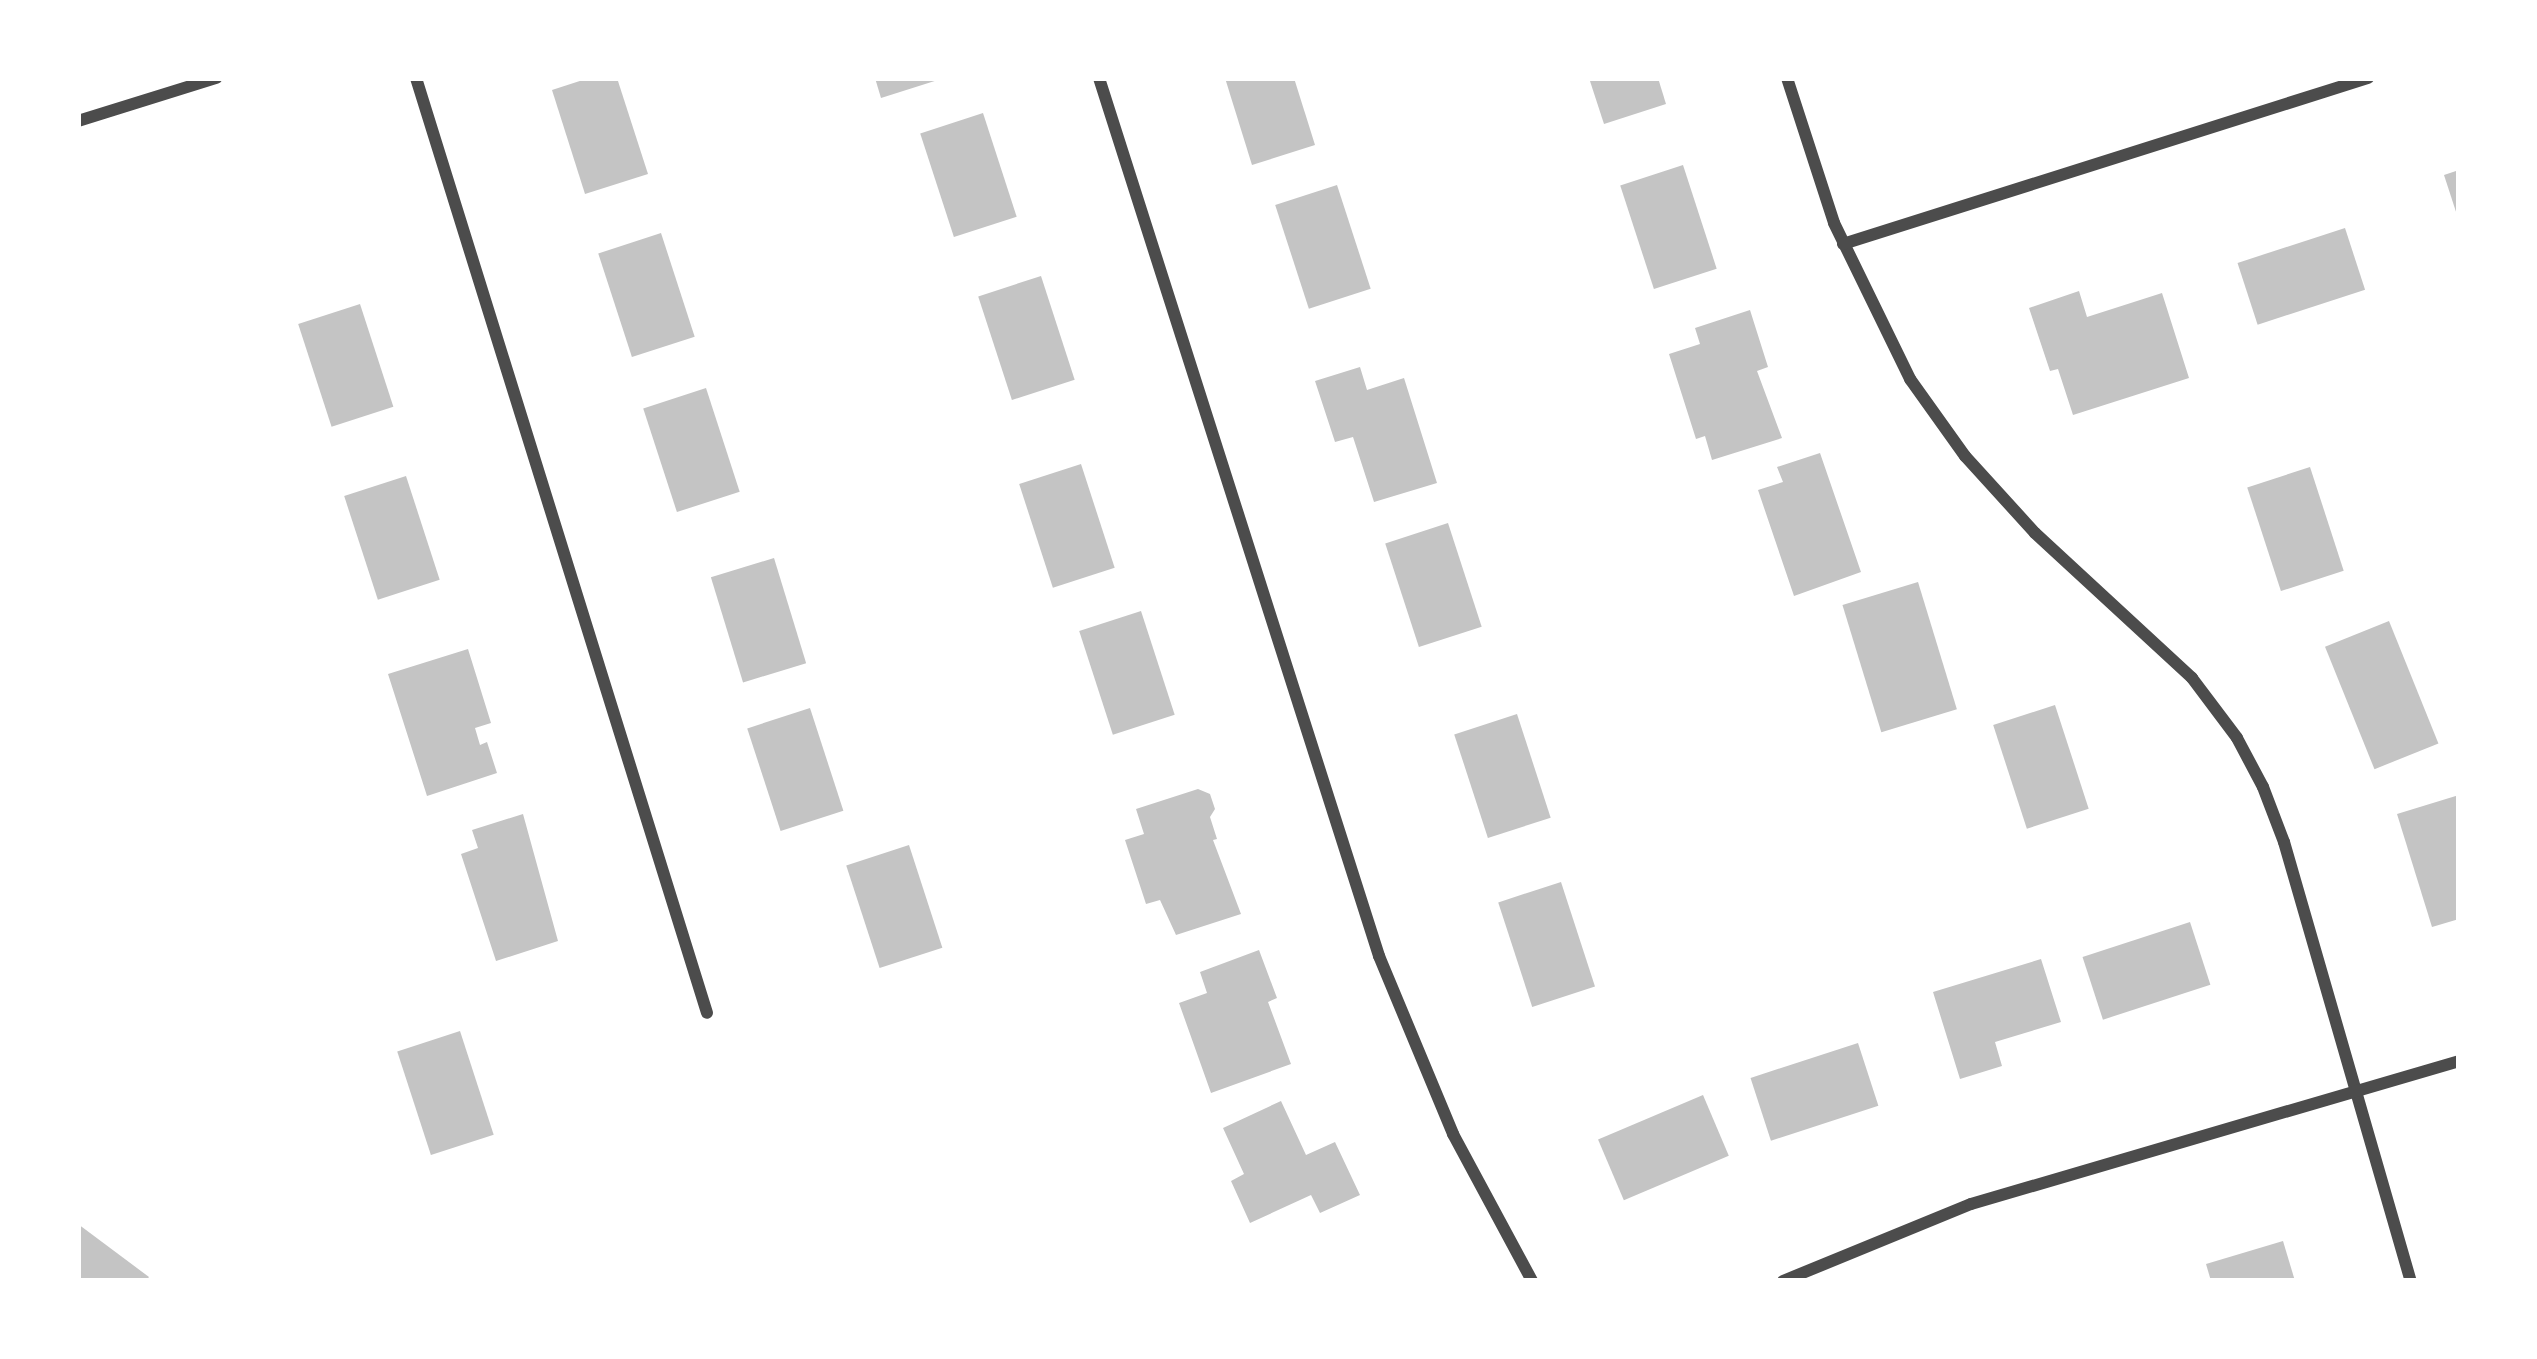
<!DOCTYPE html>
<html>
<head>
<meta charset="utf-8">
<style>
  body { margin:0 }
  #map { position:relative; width:2537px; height:1359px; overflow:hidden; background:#fff; font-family:Helvetica,sans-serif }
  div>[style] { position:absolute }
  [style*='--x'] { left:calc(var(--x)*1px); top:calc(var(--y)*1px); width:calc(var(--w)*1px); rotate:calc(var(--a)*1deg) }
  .building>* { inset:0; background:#c4c4c4; transform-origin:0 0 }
  .minor>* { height:12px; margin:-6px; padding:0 6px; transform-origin:6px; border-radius:6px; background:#4c4c4c }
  span { translate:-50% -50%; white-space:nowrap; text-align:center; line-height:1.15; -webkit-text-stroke:10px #fff; paint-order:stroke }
  .frame { position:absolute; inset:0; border:81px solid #fff; pointer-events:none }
</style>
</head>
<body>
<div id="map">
  <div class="building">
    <i style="clip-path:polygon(589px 78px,617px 78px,648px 174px,585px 194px,552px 90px)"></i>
    <i style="clip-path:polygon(875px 78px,941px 78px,941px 79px,881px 98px)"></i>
    <i style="clip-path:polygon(1225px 78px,1294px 78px,1315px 145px,1252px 165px)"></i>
    <i style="clip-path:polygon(1589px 78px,1658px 78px,1666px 104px,1604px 124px)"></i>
    <i style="left:983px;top:113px;width:109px;height:66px;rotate:72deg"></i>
    <i style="left:1683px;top:165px;width:109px;height:66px;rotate:72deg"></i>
    <i style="clip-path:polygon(2459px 170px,2459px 218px,2458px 218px,2444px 175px)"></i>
    <i style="left:1337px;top:185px;width:109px;height:65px;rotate:72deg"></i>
    <i style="left:2345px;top:228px;width:65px;height:113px;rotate:72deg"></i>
    <i style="left:661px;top:233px;width:109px;height:66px;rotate:72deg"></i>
    <i style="left:1041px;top:276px;width:109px;height:66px;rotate:72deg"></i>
    <i style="clip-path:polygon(2079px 291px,2087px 317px,2162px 293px,2189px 378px,2073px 415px,2058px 369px,2050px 371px,2029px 308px)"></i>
    <i style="left:360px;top:304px;width:108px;height:65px;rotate:72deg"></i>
    <i style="clip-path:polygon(1750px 310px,1768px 367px,1757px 371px,1782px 438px,1712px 460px,1705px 436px,1696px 439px,1669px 354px,1700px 344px,1695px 328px)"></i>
    <i style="clip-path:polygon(1360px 367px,1367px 390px,1404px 378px,1437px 483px,1374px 502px,1353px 437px,1335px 442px,1315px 381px)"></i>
    <i style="left:706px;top:388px;width:109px;height:66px;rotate:72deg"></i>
    <i style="clip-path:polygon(1820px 453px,1861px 572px,1794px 596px,1758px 490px,1783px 482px,1777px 467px)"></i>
    <i style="left:1081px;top:464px;width:109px;height:65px;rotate:72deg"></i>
    <i style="left:2310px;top:467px;width:109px;height:66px;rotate:72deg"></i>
    <i style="left:406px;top:476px;width:109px;height:65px;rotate:72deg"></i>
    <i style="left:1448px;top:523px;width:109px;height:66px;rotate:72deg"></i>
    <i style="left:774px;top:558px;width:110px;height:66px;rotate:73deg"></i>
    <i style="left:1918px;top:582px;width:133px;height:79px;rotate:73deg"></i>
    <i style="left:1141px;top:611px;width:109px;height:65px;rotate:72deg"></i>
    <i style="left:2389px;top:621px;width:132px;height:69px;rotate:68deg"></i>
    <i style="clip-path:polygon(468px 649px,491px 723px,475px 728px,480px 745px,487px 742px,497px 773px,427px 796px,388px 674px)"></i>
    <i style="left:2055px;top:705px;width:109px;height:65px;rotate:72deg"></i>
    <i style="left:810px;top:708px;width:108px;height:66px;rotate:72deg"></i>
    <i style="left:1517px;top:714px;width:109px;height:66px;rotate:72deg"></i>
    <i style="clip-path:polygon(1198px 789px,1210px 794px,1215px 809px,1210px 817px,1217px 839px,1213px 840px,1241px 914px,1176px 935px,1160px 900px,1146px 904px,1125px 840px,1144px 834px,1136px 809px)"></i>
    <i style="clip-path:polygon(2459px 795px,2459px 919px,2432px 927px,2397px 814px)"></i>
    <i style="clip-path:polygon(523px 814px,558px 941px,496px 961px,461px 854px,478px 848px,472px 830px)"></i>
    <i style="left:909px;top:845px;width:108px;height:66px;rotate:72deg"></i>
    <i style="left:1561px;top:882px;width:110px;height:66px;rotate:72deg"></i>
    <i style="left:2190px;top:922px;width:66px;height:113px;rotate:72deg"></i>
    <i style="clip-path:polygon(1259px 950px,1277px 998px,1268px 1002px,1291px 1064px,1211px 1093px,1179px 1003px,1207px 993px,1200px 972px)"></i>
    <i style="clip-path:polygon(2041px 959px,2061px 1022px,1995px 1042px,2002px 1066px,1960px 1079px,1933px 992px)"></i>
    <i style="left:460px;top:1031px;width:109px;height:66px;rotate:72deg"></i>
    <i style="left:1858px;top:1043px;width:66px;height:113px;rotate:72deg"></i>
    <i style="left:1703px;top:1095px;width:66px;height:114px;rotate:67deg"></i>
    <i style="clip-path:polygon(1281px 1101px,1306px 1155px,1335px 1142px,1360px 1195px,1320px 1213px,1311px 1195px,1250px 1223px,1231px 1181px,1244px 1174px,1223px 1128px)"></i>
    <i style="clip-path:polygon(78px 1224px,149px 1277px,146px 1281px,78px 1281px)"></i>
    <i style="clip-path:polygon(2283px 1241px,2295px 1281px,2211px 1281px,2206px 1264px)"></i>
  </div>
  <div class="minor">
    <i style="--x:416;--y:78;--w:979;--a:72.71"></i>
    <i style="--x:1099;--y:78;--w:922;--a:72.31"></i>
    <i style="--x:1379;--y:956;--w:193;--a:67.4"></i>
    <i style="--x:1453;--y:1134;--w:167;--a:61.7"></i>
    <i style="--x:1787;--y:78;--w:152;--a:72"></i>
    <i style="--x:1834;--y:223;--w:174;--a:64"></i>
    <i style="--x:1910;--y:379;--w:95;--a:54.5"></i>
    <i style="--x:1965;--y:456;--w:104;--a:47.7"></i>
    <i style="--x:2035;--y:533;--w:214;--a:42.7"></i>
    <i style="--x:2192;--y:678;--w:75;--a:53.1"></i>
    <i style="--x:2237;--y:738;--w:55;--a:62"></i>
    <i style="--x:2263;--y:787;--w:59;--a:69.1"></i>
    <i style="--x:2284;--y:842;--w:457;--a:73.9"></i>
    <i style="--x:78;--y:121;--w:145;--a:-17.3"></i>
    <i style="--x:1843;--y:244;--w:551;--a:-17.55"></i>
    <i style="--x:1783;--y:1281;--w:203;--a:-22.3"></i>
    <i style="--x:1971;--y:1204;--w:509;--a:-16.33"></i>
  </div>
  <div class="frame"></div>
</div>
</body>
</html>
